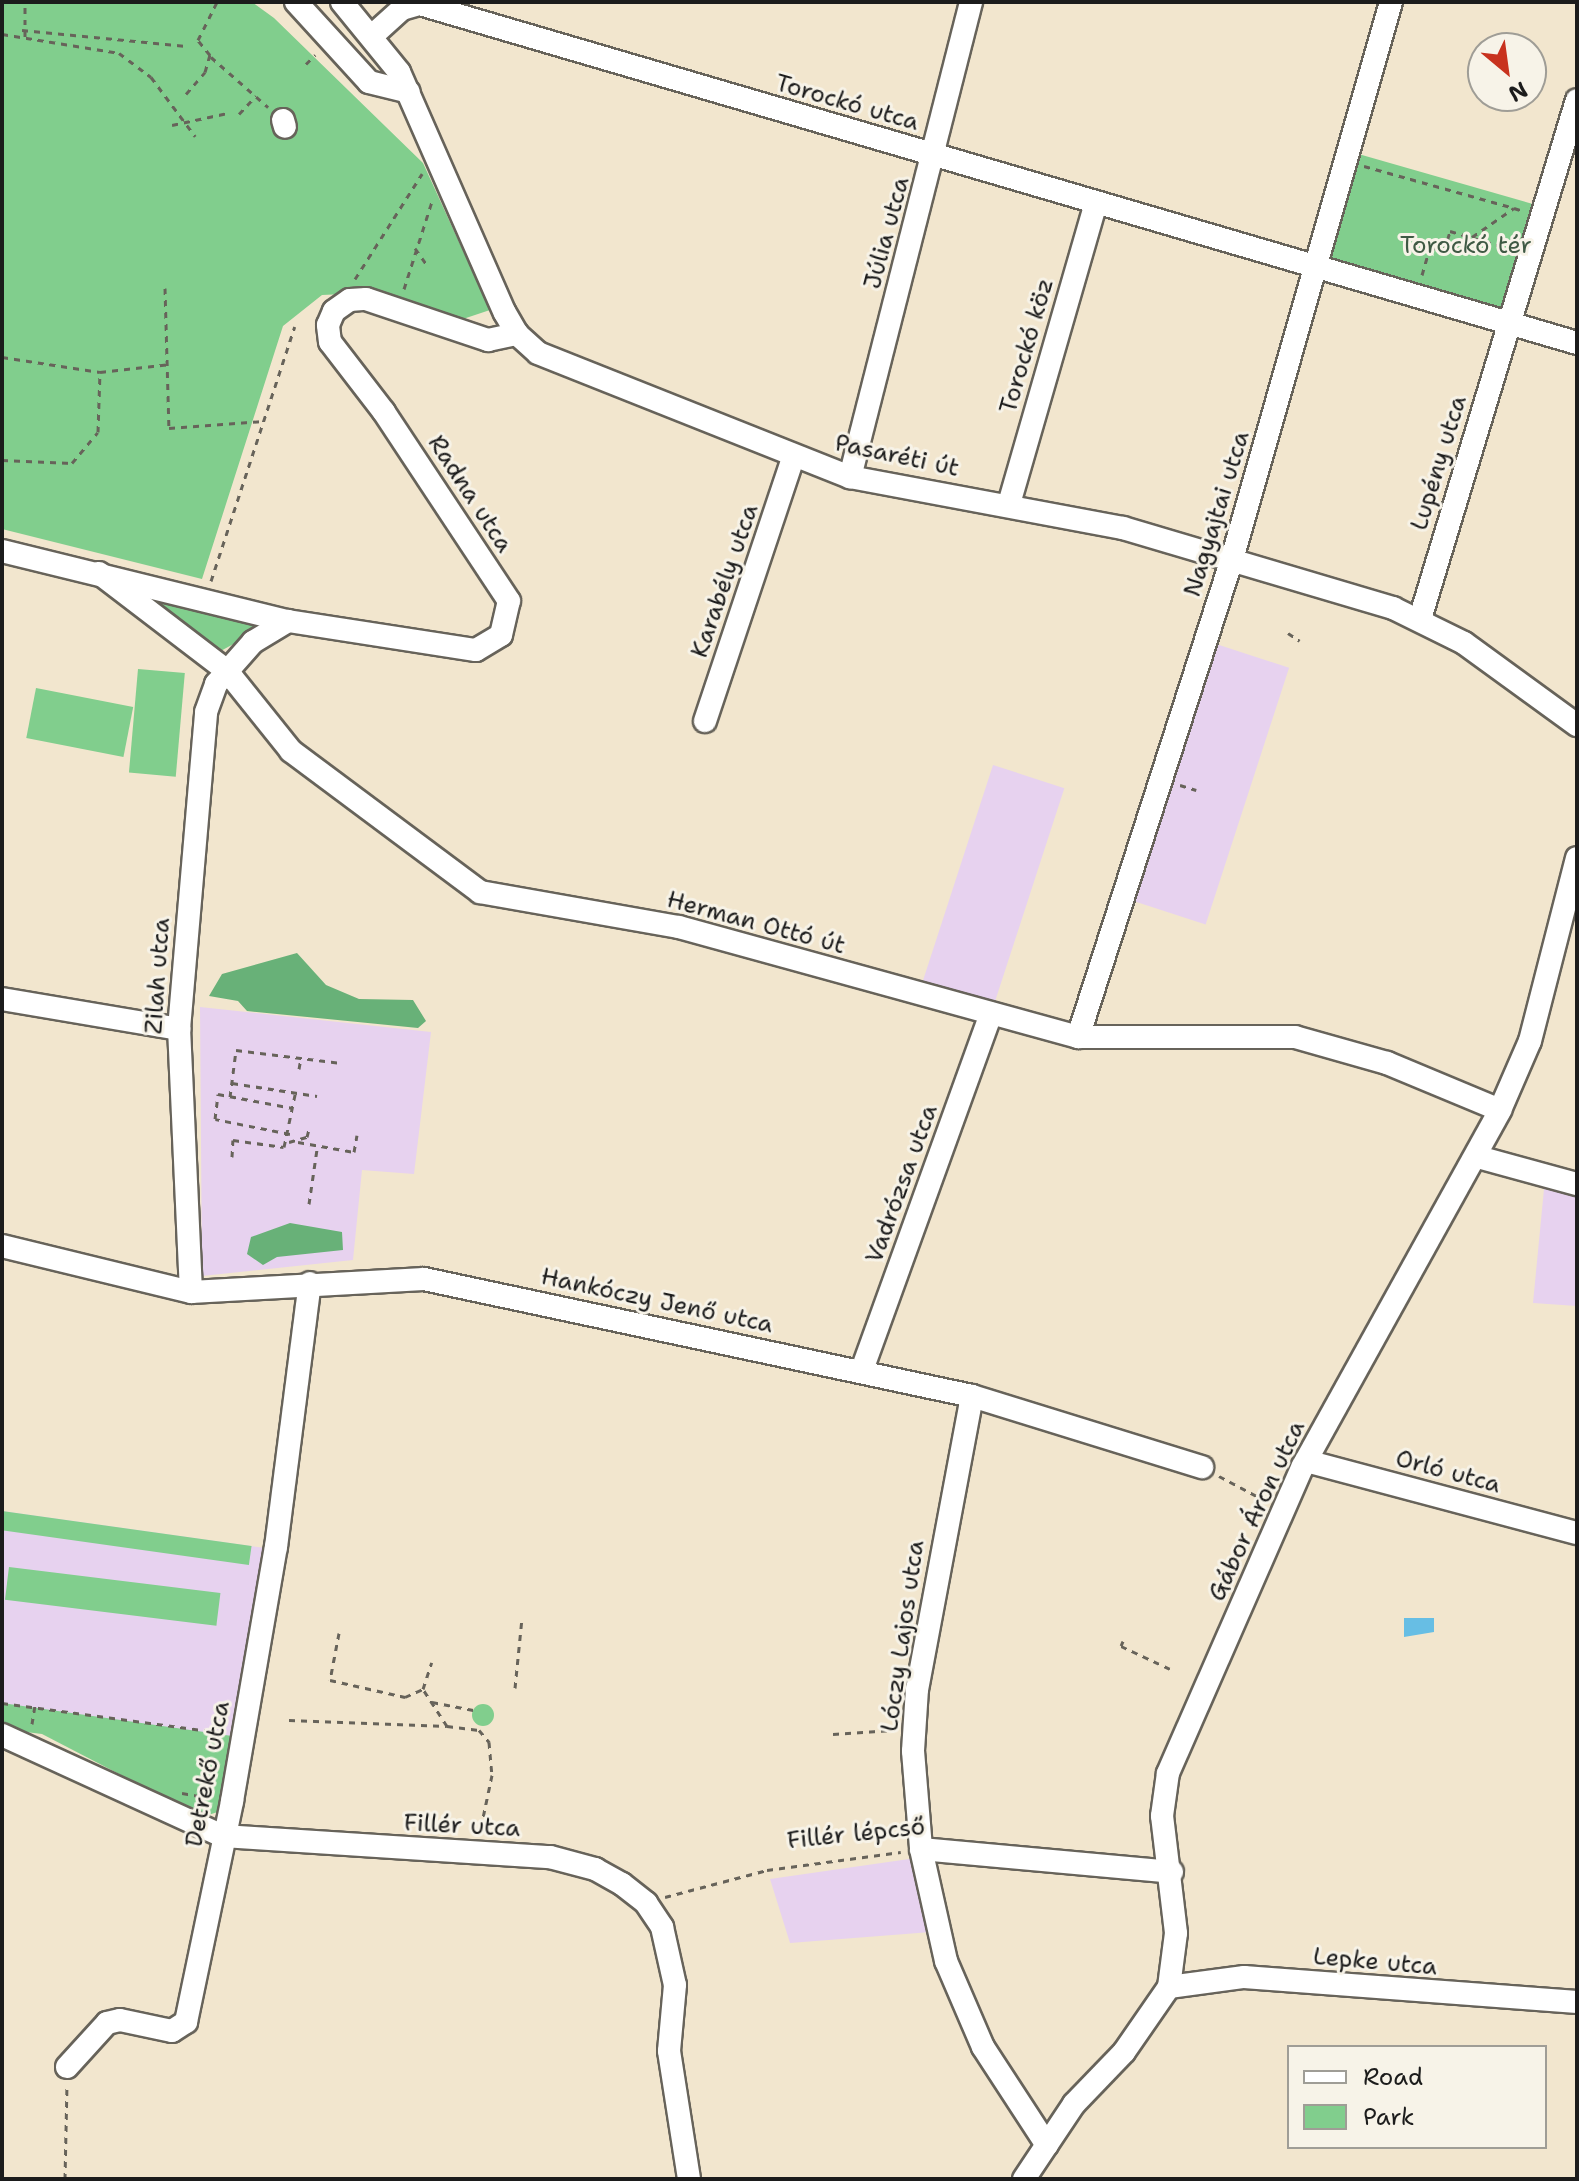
<!DOCTYPE html>
<html>
<head>
<meta charset="utf-8">
<style>
  body { margin:0 }
  #map { position:relative; width:1579px; height:2181px; overflow:hidden; background:#f2e6ce; font-family:"Shantell Sans",sans-serif }
  div>[style] { position:absolute }
  [style*='--x'] { left:calc(var(--x)*1px); top:calc(var(--y)*1px); width:calc(var(--w)*1px); rotate:calc(var(--a)*1deg) }
  .built>* { inset:0; background:#e7d2ef; transform-origin:0 0 }
  .green>* { inset:0; background:#81ce8d; transform-origin:0 0 }
  .round { border-radius:50% }
  .forest>* { inset:0; background:#68b178 }
  .water>* { inset:0; background:#67bee4 }
  .path>* { height:3px; margin-top:-1.5px; transform-origin:0; background:repeating-linear-gradient(90deg,#67635a 0 6px,transparent 0 12px) }
  .roads { filter:drop-shadow(2px 0 #67635a) drop-shadow(-2px 0 #67635a) drop-shadow(0 2px #67635a) drop-shadow(0 -2px #67635a) }
  .minor>* { height:22px; margin:-11px; padding:0 11px; transform-origin:11px; border-radius:11px; background:#fff }
  span { translate:-50% -50%; white-space:nowrap; text-align:center; line-height:1.15; -webkit-text-stroke:6px #f7f3e8; paint-order:stroke }
  .street-label { font-size:24px; color:#1c1c1c }
  .park-label { font-size:24px; color:#3f5a44 }
  .frame { position:absolute; inset:0; border:4px solid #1c1c1c; pointer-events:none }
  .legend { position:absolute; left:1287px; top:2045px; width:260px; height:104px; box-sizing:border-box; background:#f7f3e8; border:2px solid #9f9d96; margin:0; padding:10px 14px; list-style:none; font-size:24px; color:#1c1c1c }
  .legend li { display:flex; align-items:center; gap:16px; height:40px }
  .legend b { width:40px; border:2px solid #9f9d96 }
  .north { position:absolute; left:1467px; top:32px; width:80px; height:80px; box-sizing:border-box; background:#f7f3e8; border:2px solid #9f9d96; border-radius:50%; rotate:151deg; font-size:22px; font-weight:700; line-height:32px; text-align:center; color:#1c1c1c }
  .north::after { content:''; display:block; margin:auto; width:28px; height:36px; background:#c8321e; clip-path:polygon(50% 0,100% 100%,50% 72%,0 100%) }
</style>
</head>
<body>
<div id="map">
  <div class="built">
    <i style="left:1213px;top:643px;width:80px;height:270px;rotate:18deg"></i>
    <i style="left:993px;top:765px;width:75px;height:231px;rotate:18deg"></i>
    <i style="clip-path:polygon(200px 1007px,431px 1032px,414px 1174px,362px 1170px,353px 1260px,202px 1276px)"></i>
    <i style="clip-path:polygon(1544px 1189px,1577px 1194px,1577px 1306px,1533px 1303px)"></i>
    <i style="left:2px;top:1511px;width:270px;height:192px;rotate:8deg"></i>
    <i style="clip-path:polygon(916px 1858px,931px 1932px,790px 1943px,770px 1879px)"></i>
  </div>
  <div class="green">
    <i style="clip-path:polygon(2px 2px,252px 2px,274px 18px,423px 163px,490px 310px,463px 319px,368px 293px,322px 295px,283px 326px,202px 579px,2px 529px)"></i>
    <i style="left:1348px;top:151px;width:205px;height:117px;rotate:16deg"></i>
    <i style="clip-path:polygon(137px 591px,270px 624px,217px 653px)"></i>
    <i style="left:138px;top:669px;width:47px;height:104px;rotate:5deg"></i>
    <i style="left:36px;top:688px;width:99px;height:51px;rotate:11deg"></i>
    <i style="left:2px;top:1511px;width:252px;height:19px;rotate:8deg"></i>
    <i style="left:9px;top:1567px;width:213px;height:33px;rotate:7deg"></i>
    <i style="clip-path:polygon(2px 1703px,239px 1737px,227px 1809px,202px 1817px,42px 1734px,2px 1729px)"></i>
    <i class="round" style="left:472px;top:1704px;width:22px;height:22px"></i>
  </div>
  <div class="forest">
    <i style="clip-path:polygon(297px 953px,326px 985px,359px 999px,413px 1000px,426px 1021px,418px 1028px,247px 1011px,238px 1001px,209px 996px,222px 974px)"></i>
    <i style="clip-path:polygon(290px 1223px,342px 1232px,343px 1250px,277px 1257px,263px 1265px,247px 1254px,251px 1237px)"></i>
  </div>
  <div class="water">
    <i style="clip-path:polygon(1404px 1618px,1434px 1618px,1434px 1632px,1404px 1637px)"></i>
  </div>
  <div class="path">
    <i style="--x:22;--y:30;--w:165;--a:5.6"></i>
    <i style="--x:2;--y:34;--w:119;--a:9.2"></i>
    <i style="--x:119;--y:53;--w:40;--a:37"></i>
    <i style="--x:151;--y:77;--w:74;--a:53.3"></i>
    <i style="--x:25;--y:37;--w:35;--a:-90"></i>
    <i style="--x:211;--y:57;--w:76;--a:41.3"></i>
    <i style="--x:306;--y:64;--w:13;--a:-45"></i>
    <i style="--x:186;--y:94;--w:29;--a:-49"></i>
    <i style="--x:205;--y:72;--w:18;--a:-74"></i>
    <i style="--x:210;--y:55;--w:19;--a:-129"></i>
    <i style="--x:198;--y:40;--w:42;--a:-63.4"></i>
    <i style="--x:239;--y:114;--w:25;--a:-47"></i>
    <i style="--x:172;--y:125;--w:57;--a:-12.1"></i>
    <i style="--x:1364;--y:166;--w:156;--a:15.6"></i>
    <i style="--x:1472;--y:237;--w:51;--a:-34.6"></i>
    <i style="--x:1514;--y:208;--w:9;--a:18"></i>
    <i style="--x:415;--y:248;--w:21;--a:55"></i>
    <i style="--x:1422;--y:275;--w:29;--a:-74"></i>
    <i style="--x:1430;--y:247;--w:15;--a:16"></i>
    <i style="--x:1444;--y:251;--w:21;--a:-73"></i>
    <i style="--x:1450;--y:231;--w:64;--a:16.4"></i>
    <i style="--x:355;--y:279;--w:125;--a:-57.5"></i>
    <i style="--x:165;--y:288;--w:140;--a:88.4"></i>
    <i style="--x:169;--y:428;--w:95;--a:-4.2"></i>
    <i style="--x:404;--y:289;--w:92;--a:-72.3"></i>
    <i style="--x:2;--y:357;--w:99;--a:8.7"></i>
    <i style="--x:100;--y:372;--w:71;--a:-6.4"></i>
    <i style="--x:2;--y:460;--w:70;--a:2.5"></i>
    <i style="--x:72;--y:463;--w:40;--a:-50"></i>
    <i style="--x:98;--y:432;--w:60;--a:-88.1"></i>
    <i style="--x:211;--y:581;--w:268;--a:-71.8"></i>
    <i style="--x:1288;--y:633;--w:14;--a:34"></i>
    <i style="--x:1180;--y:785;--w:17;--a:17"></i>
    <i style="--x:299;--y:1069;--w:11;--a:-80"></i>
    <i style="--x:232;--y:1083;--w:86;--a:8.7"></i>
    <i style="--x:230;--y:1097;--w:47;--a:-82.7"></i>
    <i style="--x:236;--y:1050;--w:106;--a:7.1"></i>
    <i style="--x:290;--y:1134;--w:76;--a:-168.7"></i>
    <i style="--x:215;--y:1119;--w:25;--a:-83"></i>
    <i style="--x:218;--y:1094;--w:76;--a:10.6"></i>
    <i style="--x:289;--y:1142;--w:19;--a:-16"></i>
    <i style="--x:307;--y:1137;--w:8;--a:-76"></i>
    <i style="--x:298;--y:1142;--w:57;--a:10.1"></i>
    <i style="--x:354;--y:1152;--w:17;--a:-80"></i>
    <i style="--x:232;--y:1157;--w:17;--a:-87"></i>
    <i style="--x:233;--y:1140;--w:51;--a:7.8"></i>
    <i style="--x:284;--y:1147;--w:58;--a:-78.1"></i>
    <i style="--x:309;--y:1204;--w:56;--a:-81.7"></i>
    <i style="--x:1219;--y:1476;--w:53;--a:28"></i>
    <i style="--x:339;--y:1633;--w:48;--a:100.8"></i>
    <i style="--x:330;--y:1680;--w:77;--a:12.8"></i>
    <i style="--x:405;--y:1697;--w:20;--a:-24"></i>
    <i style="--x:423;--y:1689;--w:28;--a:-72"></i>
    <i style="--x:1123;--y:1641;--w:5;--a:112"></i>
    <i style="--x:1121;--y:1646;--w:54;--a:25.1"></i>
    <i style="--x:515;--y:1688;--w:70;--a:-84.3"></i>
    <i style="--x:432;--y:1702;--w:42;--a:11"></i>
    <i style="--x:2;--y:1703;--w:224;--a:7.7"></i>
    <i style="--x:289;--y:1720;--w:158;--a:2.2"></i>
    <i style="--x:447;--y:1726;--w:44;--a:-123"></i>
    <i style="--x:32;--y:1724;--w:20;--a:-81"></i>
    <i style="--x:447;--y:1726;--w:32;--a:7"></i>
    <i style="--x:479;--y:1730;--w:16;--a:50"></i>
    <i style="--x:489;--y:1742;--w:33;--a:85"></i>
    <i style="--x:492;--y:1775;--w:58;--a:101.9"></i>
    <i style="--x:833;--y:1734;--w:60;--a:-3.8"></i>
    <i style="--x:182;--y:1793;--w:28;--a:10"></i>
    <i style="--x:665;--y:1897;--w:106;--a:-14.8"></i>
    <i style="--x:767;--y:1870;--w:135;--a:-7.7"></i>
    <i style="--x:65;--y:2179;--w:92;--a:-88.8"></i>
  </div>
  <div class="roads">
    <div class="minor">
      <i style="--x:296;--y:2;--w:108;--a:47.6"></i>
      <i style="--x:369;--y:82;--w:41;--a:14"></i>
      <i style="--x:342;--y:2;--w:90;--a:50.8"></i>
      <i style="--x:399;--y:72;--w:263;--a:66.3"></i>
      <i style="--x:505;--y:313;--w:24;--a:60"></i>
      <i style="--x:517;--y:334;--w:28;--a:42"></i>
      <i style="--x:538;--y:353;--w:336;--a:21.7"></i>
      <i style="--x:850;--y:477;--w:278;--a:10.6"></i>
      <i style="--x:1123;--y:528;--w:282;--a:16.5"></i>
      <i style="--x:1393;--y:608;--w:79;--a:26.2"></i>
      <i style="--x:1464;--y:643;--w:140;--a:36"></i>
      <i style="--x:373;--y:35;--w:39;--a:-42"></i>
      <i style="--x:402;--y:9;--w:19;--a:-16"></i>
      <i style="--x:420;--y:4;--w:1206;--a:16.33"></i>
      <i style="--x:283;--y:120;--w:7;--a:74"></i>
      <i style="--x:850;--y:477;--w:490;--a:-75.7"></i>
      <i style="--x:1009;--y:504;--w:314;--a:-73.9"></i>
      <i style="--x:2;--y:551;--w:294;--a:13.8"></i>
      <i style="--x:288;--y:621;--w:190;--a:8.8"></i>
      <i style="--x:476;--y:650;--w:29;--a:-31"></i>
      <i style="--x:501;--y:635;--w:35;--a:-77"></i>
      <i style="--x:509;--y:601;--w:227;--a:-123.5"></i>
      <i style="--x:384;--y:412;--w:88;--a:-127.6"></i>
      <i style="--x:330;--y:342;--w:17;--a:-97"></i>
      <i style="--x:328;--y:325;--w:15;--a:-67"></i>
      <i style="--x:334;--y:311;--w:19;--a:-35"></i>
      <i style="--x:350;--y:300;--w:16;--a:-4"></i>
      <i style="--x:366;--y:299;--w:129;--a:18.6"></i>
      <i style="--x:488;--y:340;--w:30;--a:-12"></i>
      <i style="--x:99;--y:573;--w:161;--a:37.4"></i>
      <i style="--x:227;--y:671;--w:102;--a:51.3"></i>
      <i style="--x:291;--y:751;--w:236;--a:36.7"></i>
      <i style="--x:480;--y:892;--w:202;--a:10"></i>
      <i style="--x:679;--y:927;--w:414;--a:15.4"></i>
      <i style="--x:1078;--y:1037;--w:217;--a:0"></i>
      <i style="--x:1295;--y:1037;--w:96;--a:15.8"></i>
      <i style="--x:1387;--y:1063;--w:122;--a:22.6"></i>
      <i style="--x:1420;--y:619;--w:542;--a:-73.17"></i>
      <i style="--x:705;--y:721;--w:277;--a:-71.5"></i>
      <i style="--x:2;--y:999;--w:180;--a:9.6"></i>
      <i style="--x:1078;--y:1037;--w:502;--a:-72.14"></i>
      <i style="--x:1232;--y:559;--w:579;--a:-74.07"></i>
      <i style="--x:1478;--y:1157;--w:103;--a:15.3"></i>
      <i style="--x:2;--y:1246;--w:195;--a:13.7"></i>
      <i style="--x:191;--y:1292;--w:233;--a:-3.2"></i>
      <i style="--x:424;--y:1279;--w:560;--a:12.05"></i>
      <i style="--x:972;--y:1396;--w:241;--a:17.2"></i>
      <i style="--x:191;--y:1292;--w:263;--a:-92.6"></i>
      <i style="--x:179;--y:1029;--w:318;--a:-85.1"></i>
      <i style="--x:206;--y:712;--w:30;--a:-70"></i>
      <i style="--x:216;--y:684;--w:56;--a:-48.6"></i>
      <i style="--x:253;--y:642;--w:41;--a:-31"></i>
      <i style="--x:862;--y:1370;--w:379;--a:-70.1"></i>
      <i style="--x:972;--y:1396;--w:298;--a:100.6"></i>
      <i style="--x:917;--y:1689;--w:62;--a:93.7"></i>
      <i style="--x:913;--y:1751;--w:98;--a:85.3"></i>
      <i style="--x:921;--y:1849;--w:115;--a:77.4"></i>
      <i style="--x:946;--y:1961;--w:94;--a:66.7"></i>
      <i style="--x:983;--y:2047;--w:117;--a:56.9"></i>
      <i style="--x:1306;--y:1461;--w:280;--a:14.9"></i>
      <i style="--x:2;--y:1735;--w:243;--a:24.6"></i>
      <i style="--x:223;--y:1836;--w:328;--a:3.7"></i>
      <i style="--x:550;--y:1857;--w:47;--a:14.9"></i>
      <i style="--x:595;--y:1869;--w:31;--a:29"></i>
      <i style="--x:622;--y:1884;--w:31;--a:38"></i>
      <i style="--x:646;--y:1903;--w:29;--a:56"></i>
      <i style="--x:662;--y:1927;--w:59;--a:77.4"></i>
      <i style="--x:675;--y:1985;--w:66;--a:95.2"></i>
      <i style="--x:669;--y:2051;--w:130;--a:81.1"></i>
      <i style="--x:921;--y:1849;--w:252;--a:5.2"></i>
      <i style="--x:1169;--y:1987;--w:76;--a:-7.6"></i>
      <i style="--x:1244;--y:1977;--w:334;--a:4.3"></i>
      <i style="--x:67;--y:2067;--w:59;--a:-47.7"></i>
      <i style="--x:107;--y:2023;--w:13;--a:-13"></i>
      <i style="--x:120;--y:2020;--w:53;--a:11.9"></i>
      <i style="--x:172;--y:2031;--w:17;--a:-33"></i>
      <i style="--x:186;--y:2022;--w:226;--a:-78.2"></i>
      <i style="--x:232;--y:1801;--w:258;--a:-80.2"></i>
      <i style="--x:276;--y:1547;--w:266;--a:-82.7"></i>
      <i style="--x:1024;--y:2179;--w:90;--a:-56.3"></i>
      <i style="--x:1074;--y:2104;--w:72;--a:-46.1"></i>
      <i style="--x:1124;--y:2052;--w:79;--a:-55.3"></i>
      <i style="--x:1169;--y:1987;--w:54;--a:-82.6"></i>
      <i style="--x:1176;--y:1933;--w:118;--a:-96.8"></i>
      <i style="--x:1162;--y:1816;--w:43;--a:-82.1"></i>
      <i style="--x:1168;--y:1773;--w:335;--a:-66.3"></i>
      <i style="--x:1303;--y:1466;--w:407;--a:-61"></i>
      <i style="--x:1500;--y:1110;--w:75;--a:-66.5"></i>
      <i style="--x:1530;--y:1041;--w:189;--a:-75.6"></i>
    </div>
  </div>
  <div class="street-label">
    <span style="left:847px;top:103px;rotate:16deg">Torockó utca</span>
    <span style="left:887px;top:233px;rotate:-75deg">Júlia utca</span>
    <span style="left:1027px;top:346px;rotate:-74deg">Torockó köz</span>
    <span style="left:897px;top:456px;rotate:12deg">Pasaréti út</span>
    <span style="left:1439px;top:463px;rotate:-73deg">Lupény utca</span>
    <span style="left:470px;top:494px;rotate:57deg">Radna utca</span>
    <span style="left:1217px;top:514px;rotate:-73deg">Nagyajtai utca</span>
    <span style="left:725px;top:581px;rotate:-71deg">Karabély utca</span>
    <span style="left:756px;top:923px;rotate:15deg">Herman Ottó út</span>
    <span style="left:158px;top:976px;rotate:-86deg">Zilah utca</span>
    <span style="left:902px;top:1184px;rotate:-70deg">Vadrózsa utca</span>
    <span style="left:657px;top:1301px;rotate:12deg">Hankóczy Jenő utca</span>
    <span style="left:1448px;top:1472px;rotate:15deg">Orló utca</span>
    <span style="left:1257px;top:1511px;rotate:-65deg">Gábor Áron utca</span>
    <span style="left:903px;top:1636px;rotate:-82deg">Lóczy Lajos utca</span>
    <span style="left:208px;top:1774px;rotate:-79deg">Detrekő utca</span>
    <span style="left:462px;top:1826px;rotate:3deg">Fillér utca</span>
    <span style="left:856px;top:1834px;rotate:-6deg">Fillér lépcső</span>
    <span style="left:1375px;top:1962px;rotate:5deg">Lepke utca</span>
  </div>
  <div class="park-label">
    <span style="left:1466px;top:246px">Torockó tér</span>
  </div>
  <div class="frame"></div>
  <ul class="legend">
  <li><b style="height:10px;background:#fff"></b>Road</li>
  <li><b style="height:22px;background:#81ce8d"></b>Park</li>
  </ul>
  <div class="north">N</div>
</div>
</body>
</html>
